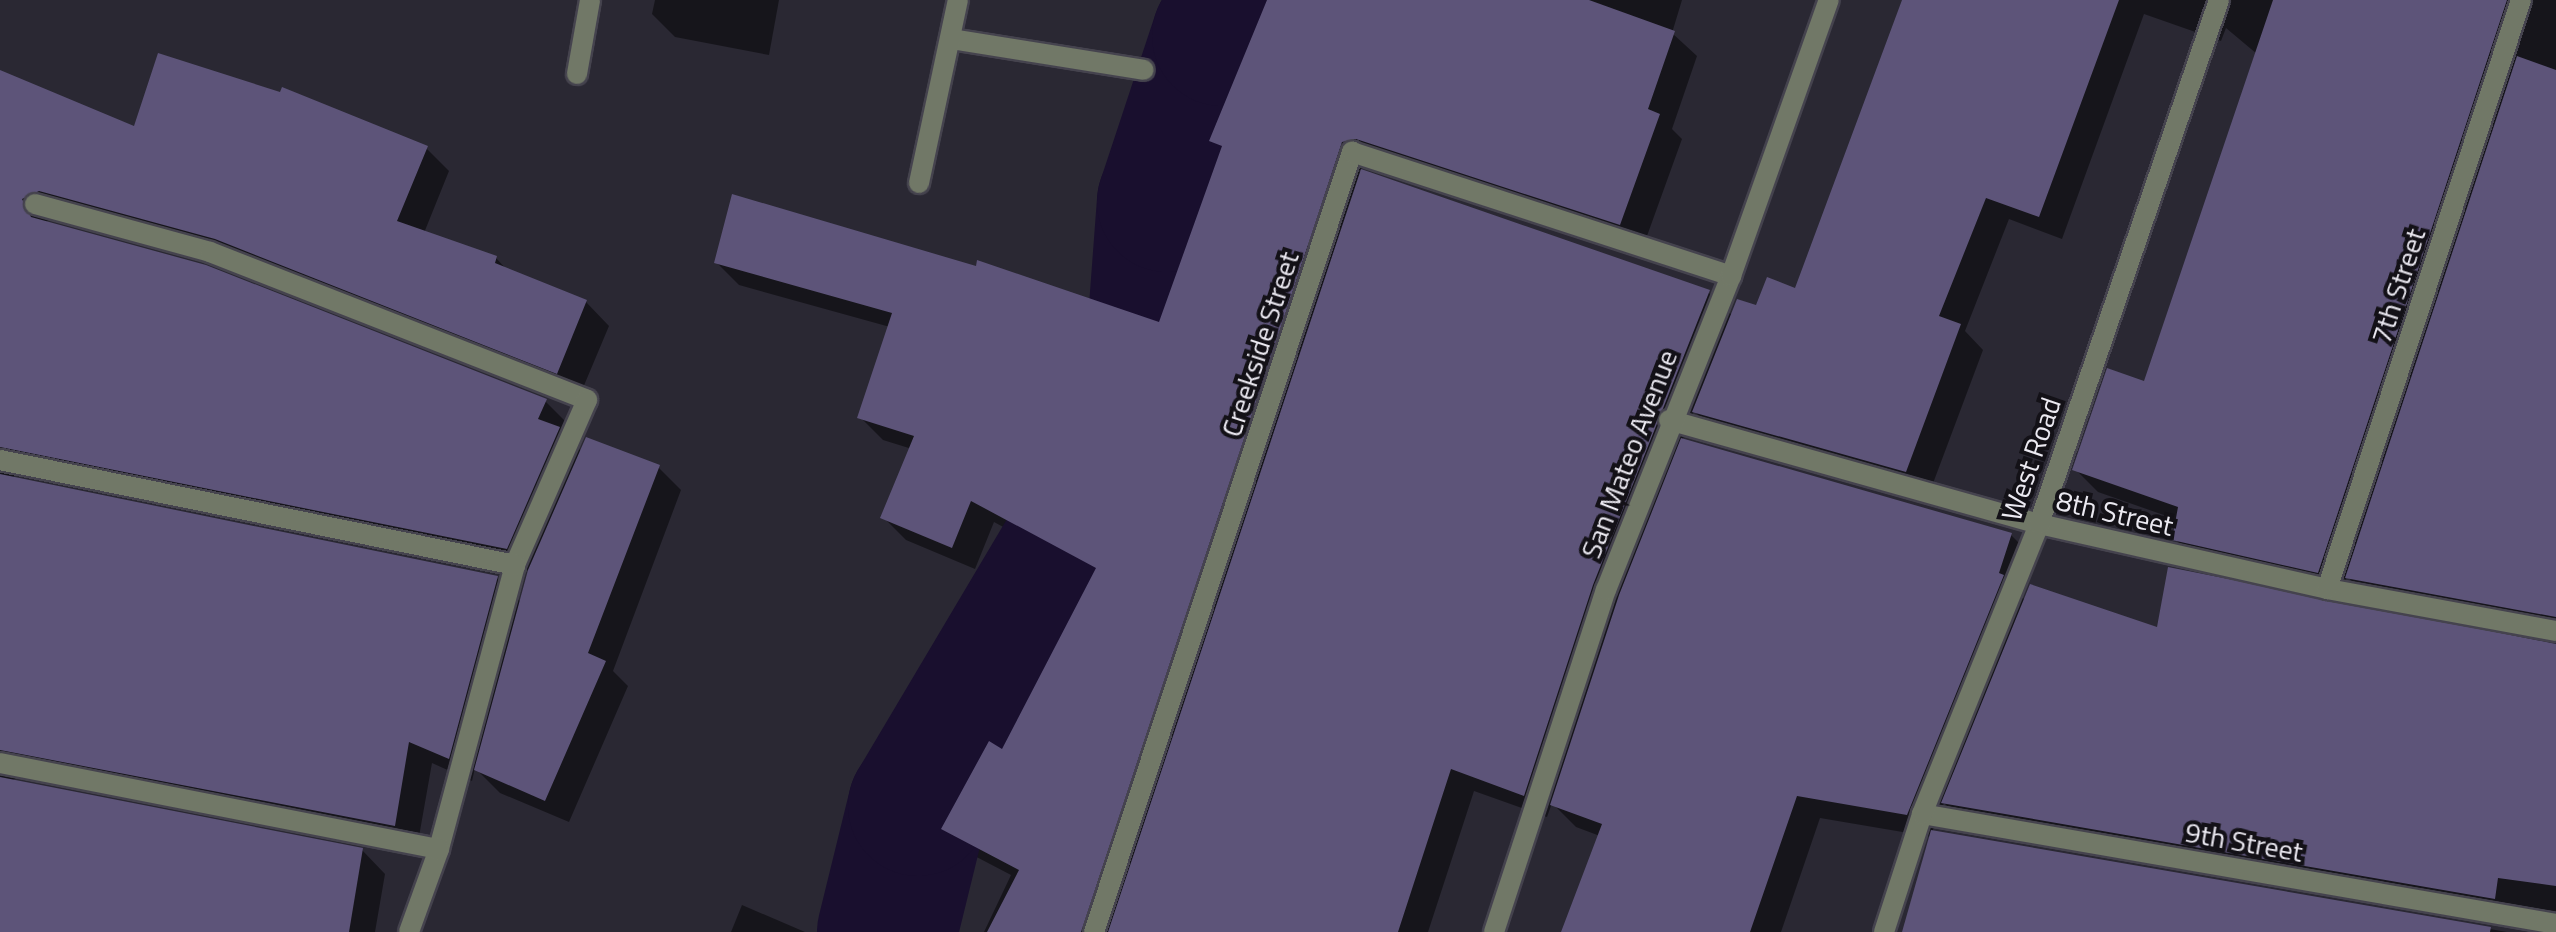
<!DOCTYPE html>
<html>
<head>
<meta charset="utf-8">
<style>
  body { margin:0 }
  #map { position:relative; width:2556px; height:932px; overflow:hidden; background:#2a2833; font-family:"Titillium Web",sans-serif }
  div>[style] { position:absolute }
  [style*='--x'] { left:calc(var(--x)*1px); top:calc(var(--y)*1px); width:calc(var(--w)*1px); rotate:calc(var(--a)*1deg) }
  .shadow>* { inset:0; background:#0007 }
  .river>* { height:140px; margin:-70px; padding:0 70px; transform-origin:70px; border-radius:70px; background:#190f2e }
  .building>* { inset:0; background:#5d5479 }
  .roads { filter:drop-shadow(2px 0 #45434e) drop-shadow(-2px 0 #45434e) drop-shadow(0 2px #45434e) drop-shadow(0 -2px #45434e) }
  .minor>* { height:20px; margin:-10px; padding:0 10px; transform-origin:10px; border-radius:10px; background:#717867 }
  .tertiary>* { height:20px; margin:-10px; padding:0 10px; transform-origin:10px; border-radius:10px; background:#717867 }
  span { translate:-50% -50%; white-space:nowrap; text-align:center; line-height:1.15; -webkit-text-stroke:8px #131117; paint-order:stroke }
  .street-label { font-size:28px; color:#ebe9f1 }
</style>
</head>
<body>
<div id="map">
  <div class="shadow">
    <i style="clip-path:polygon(655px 0,779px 0,769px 55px,675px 37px,652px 14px)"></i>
    <i style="clip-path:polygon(1275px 0,1682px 0,1672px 33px,1697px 56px,1672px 129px,1682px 139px,1643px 247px,1381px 161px,1358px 171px,1709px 293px,1733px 316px,1796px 291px,1903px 0,2556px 0,2556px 635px,2371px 601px,2347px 576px,2341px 594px,2198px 562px,2175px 539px,2178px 520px,2098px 492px,2075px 469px,2145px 384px,2257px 54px,2226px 28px,2221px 41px,2144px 14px,2062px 239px,2009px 219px,1965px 331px,1983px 350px,1929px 494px,1717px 434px,1694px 411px,1682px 441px,2011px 535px,2034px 558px,2021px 596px,2026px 601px,2159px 630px,2556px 646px,2556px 928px,1967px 826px,1944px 803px,1932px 832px,2507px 932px,1904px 932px,1932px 837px,1820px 818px,1781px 932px,1564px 932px,1600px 836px,1576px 827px,1552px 803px,1547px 817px,1474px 791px,1428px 932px,984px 932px,1011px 875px,967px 852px,944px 829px,1003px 752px,1094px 576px,994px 522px,975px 569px,906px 540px,883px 517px,912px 449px,883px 440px,860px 417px,890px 327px,739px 285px,716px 262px,1161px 325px,1223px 151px,1212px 141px)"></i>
    <i style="clip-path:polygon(evenodd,0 73px,136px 129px,426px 148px,449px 171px,424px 233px,496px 258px,508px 271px,586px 302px,609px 326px,580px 395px,240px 261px,63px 213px,43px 223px,545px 401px,568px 424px,564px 434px,582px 452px,658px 467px,681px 490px,613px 671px,628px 686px,569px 822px,500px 793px,475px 768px,472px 781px,432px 763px,417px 848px,27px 771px,10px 782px,362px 850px,385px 874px,375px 932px,0 932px,0 73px,27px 468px,530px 571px,522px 603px,497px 578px,10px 479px,27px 468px)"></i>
    <i style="clip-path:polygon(742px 905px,805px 932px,731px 932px)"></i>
  </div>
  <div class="river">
    <i style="--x:887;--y:932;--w:130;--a:-76.2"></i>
    <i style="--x:918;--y:806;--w:456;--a:-59.3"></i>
    <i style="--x:1151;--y:414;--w:213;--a:-85.7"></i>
    <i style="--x:1167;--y:202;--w:175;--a:-71.7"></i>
    <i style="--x:1222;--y:36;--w:41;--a:-62.2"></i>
  </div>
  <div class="building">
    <i style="clip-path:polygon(1267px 0,1589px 0,1675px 31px,1648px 109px,1660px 114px,1620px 225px,1356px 139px,1342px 142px,1081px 932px,987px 932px,1019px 870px,941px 829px,989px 741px,1002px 749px,1096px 568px,971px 501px,952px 548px,880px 518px,914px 436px,857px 418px,892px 313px,714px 263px,732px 194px,976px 266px,977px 260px,1159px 322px,1222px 146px,1209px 141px)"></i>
    <i style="clip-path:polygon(1902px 0,2119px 0,2039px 217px,1986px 198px,1939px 316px,1961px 324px,1906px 472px,1692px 412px,1737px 299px,1756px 305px,1767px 277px,1795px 288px)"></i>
    <i style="clip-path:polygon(2273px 0,2507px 0,2318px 573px,2172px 540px,2178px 507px,2072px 470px,2107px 368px,2144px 381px)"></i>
    <i style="clip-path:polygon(158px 53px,280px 92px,282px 87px,428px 146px,397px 221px,497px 256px,495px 263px,587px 300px,557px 374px,215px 239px,39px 191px,22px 199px,31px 217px,206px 265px,547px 399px,538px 419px,560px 427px,507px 549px,0 447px,0 70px,134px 126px)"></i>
    <i style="clip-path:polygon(2517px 56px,2556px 70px,2556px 617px,2345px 578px)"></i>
    <i style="clip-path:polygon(1361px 169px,1710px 290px,1593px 585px,1524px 796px,1451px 769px,1398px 932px,1108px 932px)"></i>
    <i style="clip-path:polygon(586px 437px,660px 465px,588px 653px,606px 661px,545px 801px,474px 770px,528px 570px)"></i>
    <i style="clip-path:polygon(1681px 438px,2012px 533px,1999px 573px,2004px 575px,1907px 815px,1797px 796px,1750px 932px,1561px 932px,1602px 824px,1550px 805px,1619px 595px)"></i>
    <i style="clip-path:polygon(0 474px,498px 576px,449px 759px,409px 742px,395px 826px,0 750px)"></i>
    <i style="clip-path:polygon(2168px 567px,2556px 644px,2556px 886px,2498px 878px,2495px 899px,1941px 803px,2030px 584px,2157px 627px)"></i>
    <i style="clip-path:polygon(0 777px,363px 848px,349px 932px,0 932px)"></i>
    <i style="clip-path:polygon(1931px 830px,2491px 927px,2490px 932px,1902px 932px)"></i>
  </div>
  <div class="roads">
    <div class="minor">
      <i style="--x:951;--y:39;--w:195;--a:9.1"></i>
      <i style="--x:577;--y:74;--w:75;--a:-80"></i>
      <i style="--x:919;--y:183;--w:187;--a:-78"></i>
      <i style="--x:35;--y:204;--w:181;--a:15.3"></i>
      <i style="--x:210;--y:252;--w:405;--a:21.4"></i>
      <i style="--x:587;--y:400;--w:180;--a:113.6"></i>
      <i style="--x:515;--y:565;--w:294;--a:105"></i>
      <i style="--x:439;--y:849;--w:88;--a:109.9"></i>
      <i style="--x:1669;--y:420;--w:384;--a:15.7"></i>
      <i style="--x:2039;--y:524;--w:295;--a:12.7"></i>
      <i style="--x:2327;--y:589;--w:233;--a:10.4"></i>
      <i style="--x:0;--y:460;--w:526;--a:11.52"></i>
      <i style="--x:2327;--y:589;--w:620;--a:-71.77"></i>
      <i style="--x:0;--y:763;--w:447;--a:11.1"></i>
      <i style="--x:1922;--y:814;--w:643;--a:9.84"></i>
      <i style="--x:1094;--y:932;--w:822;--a:-71.7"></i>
      <i style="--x:1352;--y:152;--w:399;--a:18.1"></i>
      <i style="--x:1884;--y:932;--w:124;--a:-72.1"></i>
      <i style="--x:1922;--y:814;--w:313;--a:-68"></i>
      <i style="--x:2039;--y:524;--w:554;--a:-71.04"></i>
    </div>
    <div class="tertiary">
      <i style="--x:1494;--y:932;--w:360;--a:-71.9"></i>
      <i style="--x:1606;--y:590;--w:338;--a:-68.3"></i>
      <i style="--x:1731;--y:276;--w:293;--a:-70.5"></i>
    </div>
  </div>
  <div class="street-label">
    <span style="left:2398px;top:286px;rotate:-72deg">7th Street</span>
    <span style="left:1260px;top:344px;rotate:-72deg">Creekside Street</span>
    <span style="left:1629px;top:454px;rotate:-69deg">San Mateo Avenue</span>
    <span style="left:2031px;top:459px;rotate:-71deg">West Road</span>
    <span style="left:2115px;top:513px;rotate:13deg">8th Street</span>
    <span style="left:2244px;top:842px;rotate:10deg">9th Street</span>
  </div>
</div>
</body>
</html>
